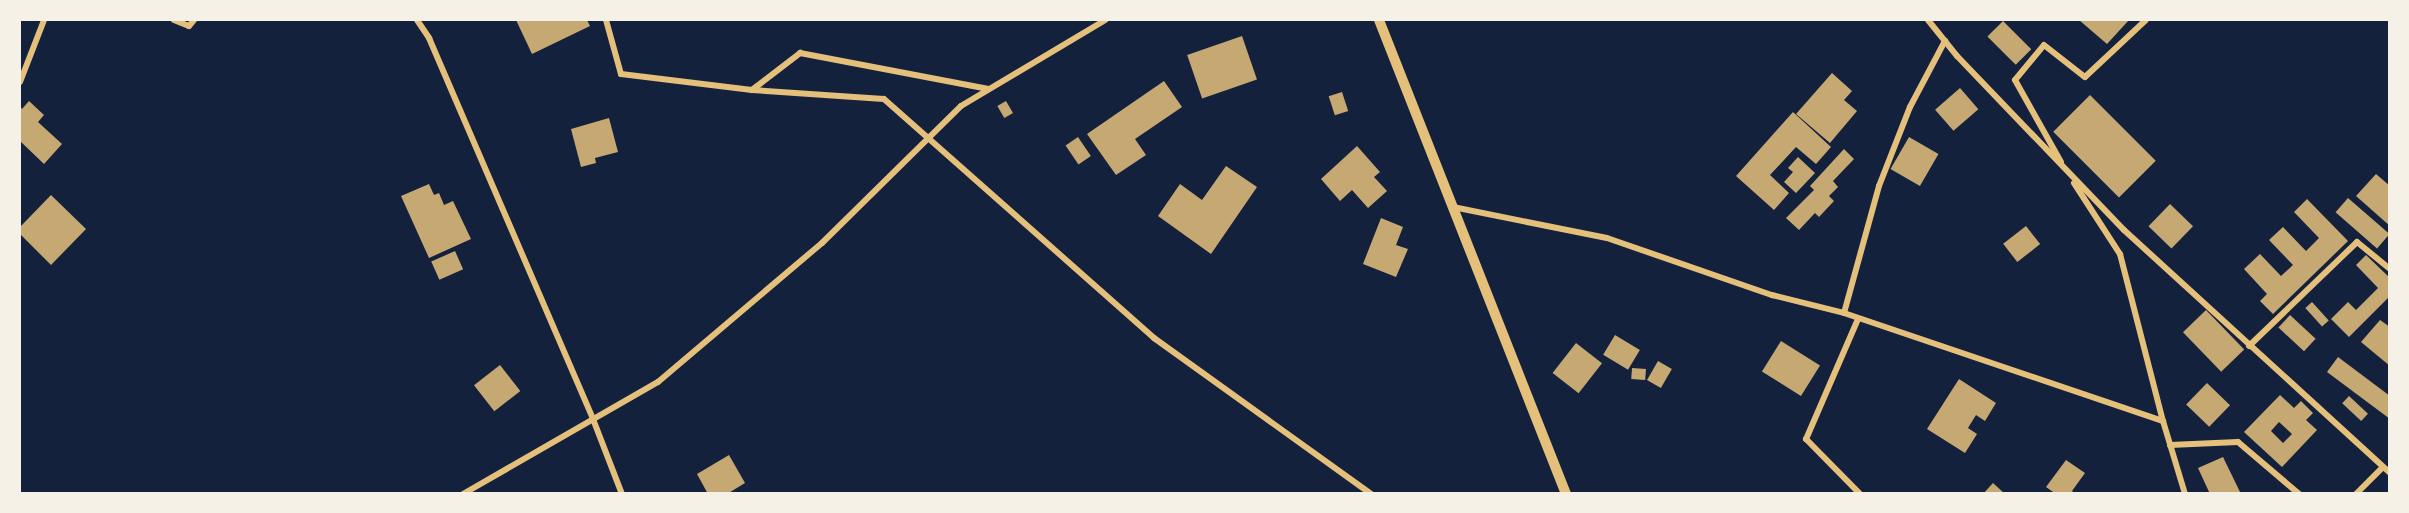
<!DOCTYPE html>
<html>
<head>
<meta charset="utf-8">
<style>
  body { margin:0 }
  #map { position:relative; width:2409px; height:513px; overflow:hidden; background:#14213d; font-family:"DejaVu Sans",sans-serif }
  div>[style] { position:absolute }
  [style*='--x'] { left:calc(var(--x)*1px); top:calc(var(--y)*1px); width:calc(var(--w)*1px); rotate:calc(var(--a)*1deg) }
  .building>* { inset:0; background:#c6a872; transform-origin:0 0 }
  .minor>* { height:6px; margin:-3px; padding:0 3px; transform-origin:3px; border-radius:3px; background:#e5c07b }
  .tertiary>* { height:10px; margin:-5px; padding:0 5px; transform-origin:5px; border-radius:5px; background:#e5c07b }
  span { translate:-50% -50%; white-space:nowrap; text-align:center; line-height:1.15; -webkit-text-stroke:6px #f6f1e7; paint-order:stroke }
  .frame { position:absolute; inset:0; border:21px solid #f6f1e7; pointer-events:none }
</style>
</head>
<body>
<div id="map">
  <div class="building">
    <i style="clip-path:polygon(516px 20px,587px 20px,590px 26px,532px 54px)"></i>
    <i style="clip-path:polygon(2079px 20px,2129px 20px,2107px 44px)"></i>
    <i style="left:2003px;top:21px;width:40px;height:22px;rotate:45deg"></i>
    <i style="left:1242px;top:36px;width:46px;height:58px;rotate:71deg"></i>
    <i style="clip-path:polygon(1832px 73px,1852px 91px,1844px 100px,1857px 111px,1830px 143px,1796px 114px)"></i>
    <i style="clip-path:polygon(1164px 81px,1182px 107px,1135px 139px,1146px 155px,1116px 175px,1087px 134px)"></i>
    <i style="left:1960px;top:88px;width:28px;height:33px;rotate:49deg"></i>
    <i style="left:1342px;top:92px;width:20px;height:14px;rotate:72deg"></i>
    <i style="left:2090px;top:95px;width:93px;height:52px;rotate:45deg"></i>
    <i style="clip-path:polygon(29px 101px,44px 115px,38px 122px,62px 144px,44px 164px,20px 141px,20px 106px,22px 109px)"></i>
    <i style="left:1006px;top:101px;width:14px;height:10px;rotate:60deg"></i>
    <i style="clip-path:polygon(1793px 112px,1831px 147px,1816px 164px,1796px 147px,1770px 175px,1789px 193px,1774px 210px,1736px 176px)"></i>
    <i style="clip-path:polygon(609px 118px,618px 152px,595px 158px,596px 163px,581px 167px,571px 129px)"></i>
    <i style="left:1078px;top:137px;width:23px;height:15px;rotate:56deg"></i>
    <i style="left:1909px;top:137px;width:34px;height:37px;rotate:30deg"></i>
    <i style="clip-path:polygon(1357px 146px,1380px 172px,1374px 177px,1387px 191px,1368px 208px,1352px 190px,1340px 201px,1321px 179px)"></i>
    <i style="clip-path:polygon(1844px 149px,1854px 159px,1833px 181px,1838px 187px,1829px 196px,1834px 201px,1819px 217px,1815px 213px,1799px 230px,1786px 218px,1814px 190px,1810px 186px)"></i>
    <i style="clip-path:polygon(1798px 157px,1815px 173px,1796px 193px,1784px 182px,1793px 172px,1788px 168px)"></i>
    <i style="clip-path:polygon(1226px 166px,1257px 187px,1211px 254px,1158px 216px,1180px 184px,1202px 200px)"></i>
    <i style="clip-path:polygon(2376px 174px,2390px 186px,2390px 226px,2356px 196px)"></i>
    <i style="clip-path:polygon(429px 184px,434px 195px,439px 193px,444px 205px,453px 201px,471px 239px,429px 258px,401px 196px)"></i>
    <i style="clip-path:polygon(51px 195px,86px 229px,51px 265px,20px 234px,20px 227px)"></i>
    <i style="left:2348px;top:198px;width:55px;height:19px;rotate:41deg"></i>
    <i style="clip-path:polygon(2307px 199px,2348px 241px,2273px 314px,2260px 301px,2267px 294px,2244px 269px,2260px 254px,2281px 276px,2293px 265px,2269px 240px,2283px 227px,2306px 251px,2319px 238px,2294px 212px)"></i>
    <i style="left:2170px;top:204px;width:32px;height:31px;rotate:44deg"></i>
    <i style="clip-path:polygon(1381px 218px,1403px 227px,1396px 245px,1408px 249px,1396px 277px,1363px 264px)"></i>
    <i style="left:2026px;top:226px;width:23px;height:29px;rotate:52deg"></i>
    <i style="left:455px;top:251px;width:20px;height:26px;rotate:66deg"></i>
    <i style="clip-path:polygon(2366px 255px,2390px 278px,2390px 296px,2349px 337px,2331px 319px,2348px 302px,2356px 310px,2378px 288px,2356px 265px)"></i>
    <i style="left:2312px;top:302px;width:25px;height:9px;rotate:48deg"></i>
    <i style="left:2206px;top:310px;width:55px;height:32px;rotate:46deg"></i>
    <i style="left:2290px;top:315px;width:35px;height:17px;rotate:43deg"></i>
    <i style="clip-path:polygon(2380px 320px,2390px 327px,2390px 366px,2361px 342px)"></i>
    <i style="left:1615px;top:335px;width:29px;height:23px;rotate:31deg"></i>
    <i style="left:1781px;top:341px;width:46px;height:36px;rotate:32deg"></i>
    <i style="left:1576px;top:343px;width:33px;height:38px;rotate:38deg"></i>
    <i style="clip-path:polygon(2338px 357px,2390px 396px,2390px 419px,2327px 372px)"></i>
    <i style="left:1658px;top:361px;width:16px;height:22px;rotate:30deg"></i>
    <i style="left:500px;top:365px;width:33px;height:33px;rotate:52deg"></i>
    <i style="left:1632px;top:368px;width:14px;height:11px;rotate:4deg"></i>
    <i style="clip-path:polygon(1959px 379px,1996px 403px,1985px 421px,1976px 415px,1968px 428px,1977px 434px,1965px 453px,1927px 429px)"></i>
    <i style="left:2207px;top:383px;width:32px;height:30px;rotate:44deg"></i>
    <i style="clip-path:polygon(evenodd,2280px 395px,2294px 408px,2301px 401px,2313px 413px,2306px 420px,2317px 430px,2282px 467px,2244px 432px,2280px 395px,2279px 422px,2292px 434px,2283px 443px,2271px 431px,2279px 422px)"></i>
    <i style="left:2349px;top:396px;width:26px;height:10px;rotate:43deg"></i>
    <i style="clip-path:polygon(729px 455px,745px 483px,727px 494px,708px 494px,697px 474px)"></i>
    <i style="clip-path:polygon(2223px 457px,2241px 494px,2210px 494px,2198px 468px)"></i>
    <i style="clip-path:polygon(2066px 460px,2085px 473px,2072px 491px,2076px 494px,2056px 494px,2046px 487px)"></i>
    <i style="clip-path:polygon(1993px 483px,2005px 494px,1983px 494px)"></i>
  </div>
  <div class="minor">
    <i style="--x:174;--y:20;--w:16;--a:22"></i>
    <i style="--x:189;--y:26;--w:8;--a:-50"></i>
    <i style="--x:417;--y:20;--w:22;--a:56"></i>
    <i style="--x:429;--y:38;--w:415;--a:66.7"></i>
    <i style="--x:593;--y:419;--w:80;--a:68.9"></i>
    <i style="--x:606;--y:20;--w:56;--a:74.5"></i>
    <i style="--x:621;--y:74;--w:132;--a:7"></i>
    <i style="--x:752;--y:90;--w:61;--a:-37.6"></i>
    <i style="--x:800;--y:53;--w:192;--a:10.8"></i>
    <i style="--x:1928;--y:20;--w:46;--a:51.1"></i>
    <i style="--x:1957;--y:56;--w:241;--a:46.2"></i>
    <i style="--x:2124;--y:230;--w:360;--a:42.4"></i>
    <i style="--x:20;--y:82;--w:66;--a:-68.8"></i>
    <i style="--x:752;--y:90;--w:132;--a:3.9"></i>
    <i style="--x:884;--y:99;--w:361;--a:41.5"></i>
    <i style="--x:1154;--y:338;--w:267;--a:35.7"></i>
    <i style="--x:2061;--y:162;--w:94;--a:-119.3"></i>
    <i style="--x:2015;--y:80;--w:45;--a:-50.4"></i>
    <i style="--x:2044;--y:45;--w:52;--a:38"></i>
    <i style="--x:2085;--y:77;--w:83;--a:-43.1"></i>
    <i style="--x:2074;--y:183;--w:85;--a:57.1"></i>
    <i style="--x:2120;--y:254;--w:172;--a:75.6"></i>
    <i style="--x:2163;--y:421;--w:76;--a:73.2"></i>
    <i style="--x:1453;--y:207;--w:157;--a:11.4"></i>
    <i style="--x:1607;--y:238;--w:175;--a:19.1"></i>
    <i style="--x:1772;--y:295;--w:74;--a:14"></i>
    <i style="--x:1844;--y:313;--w:337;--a:18.7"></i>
    <i style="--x:1844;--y:313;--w:132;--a:-74.6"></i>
    <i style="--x:1879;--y:186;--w:85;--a:-68.6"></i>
    <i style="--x:1910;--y:107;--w:75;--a:-62.1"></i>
    <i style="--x:1858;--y:319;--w:131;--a:113.4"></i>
    <i style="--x:1806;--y:439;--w:77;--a:45.5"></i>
    <i style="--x:2249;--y:346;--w:150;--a:-43.9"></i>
    <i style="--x:2357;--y:242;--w:43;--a:39.3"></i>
    <i style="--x:2170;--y:445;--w:68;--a:-2.5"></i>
    <i style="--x:2238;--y:442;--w:80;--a:40.4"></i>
    <i style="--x:463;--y:494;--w:225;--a:-29.9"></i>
    <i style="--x:658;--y:382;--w:215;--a:-40.3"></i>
    <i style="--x:822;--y:243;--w:195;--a:-44.6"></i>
    <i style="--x:961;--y:106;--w:168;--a:-30.8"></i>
    <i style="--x:2356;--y:494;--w:38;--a:-45"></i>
  </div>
  <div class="tertiary">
    <i style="--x:1379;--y:20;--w:510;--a:68.47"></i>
  </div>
  <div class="frame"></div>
</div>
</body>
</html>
